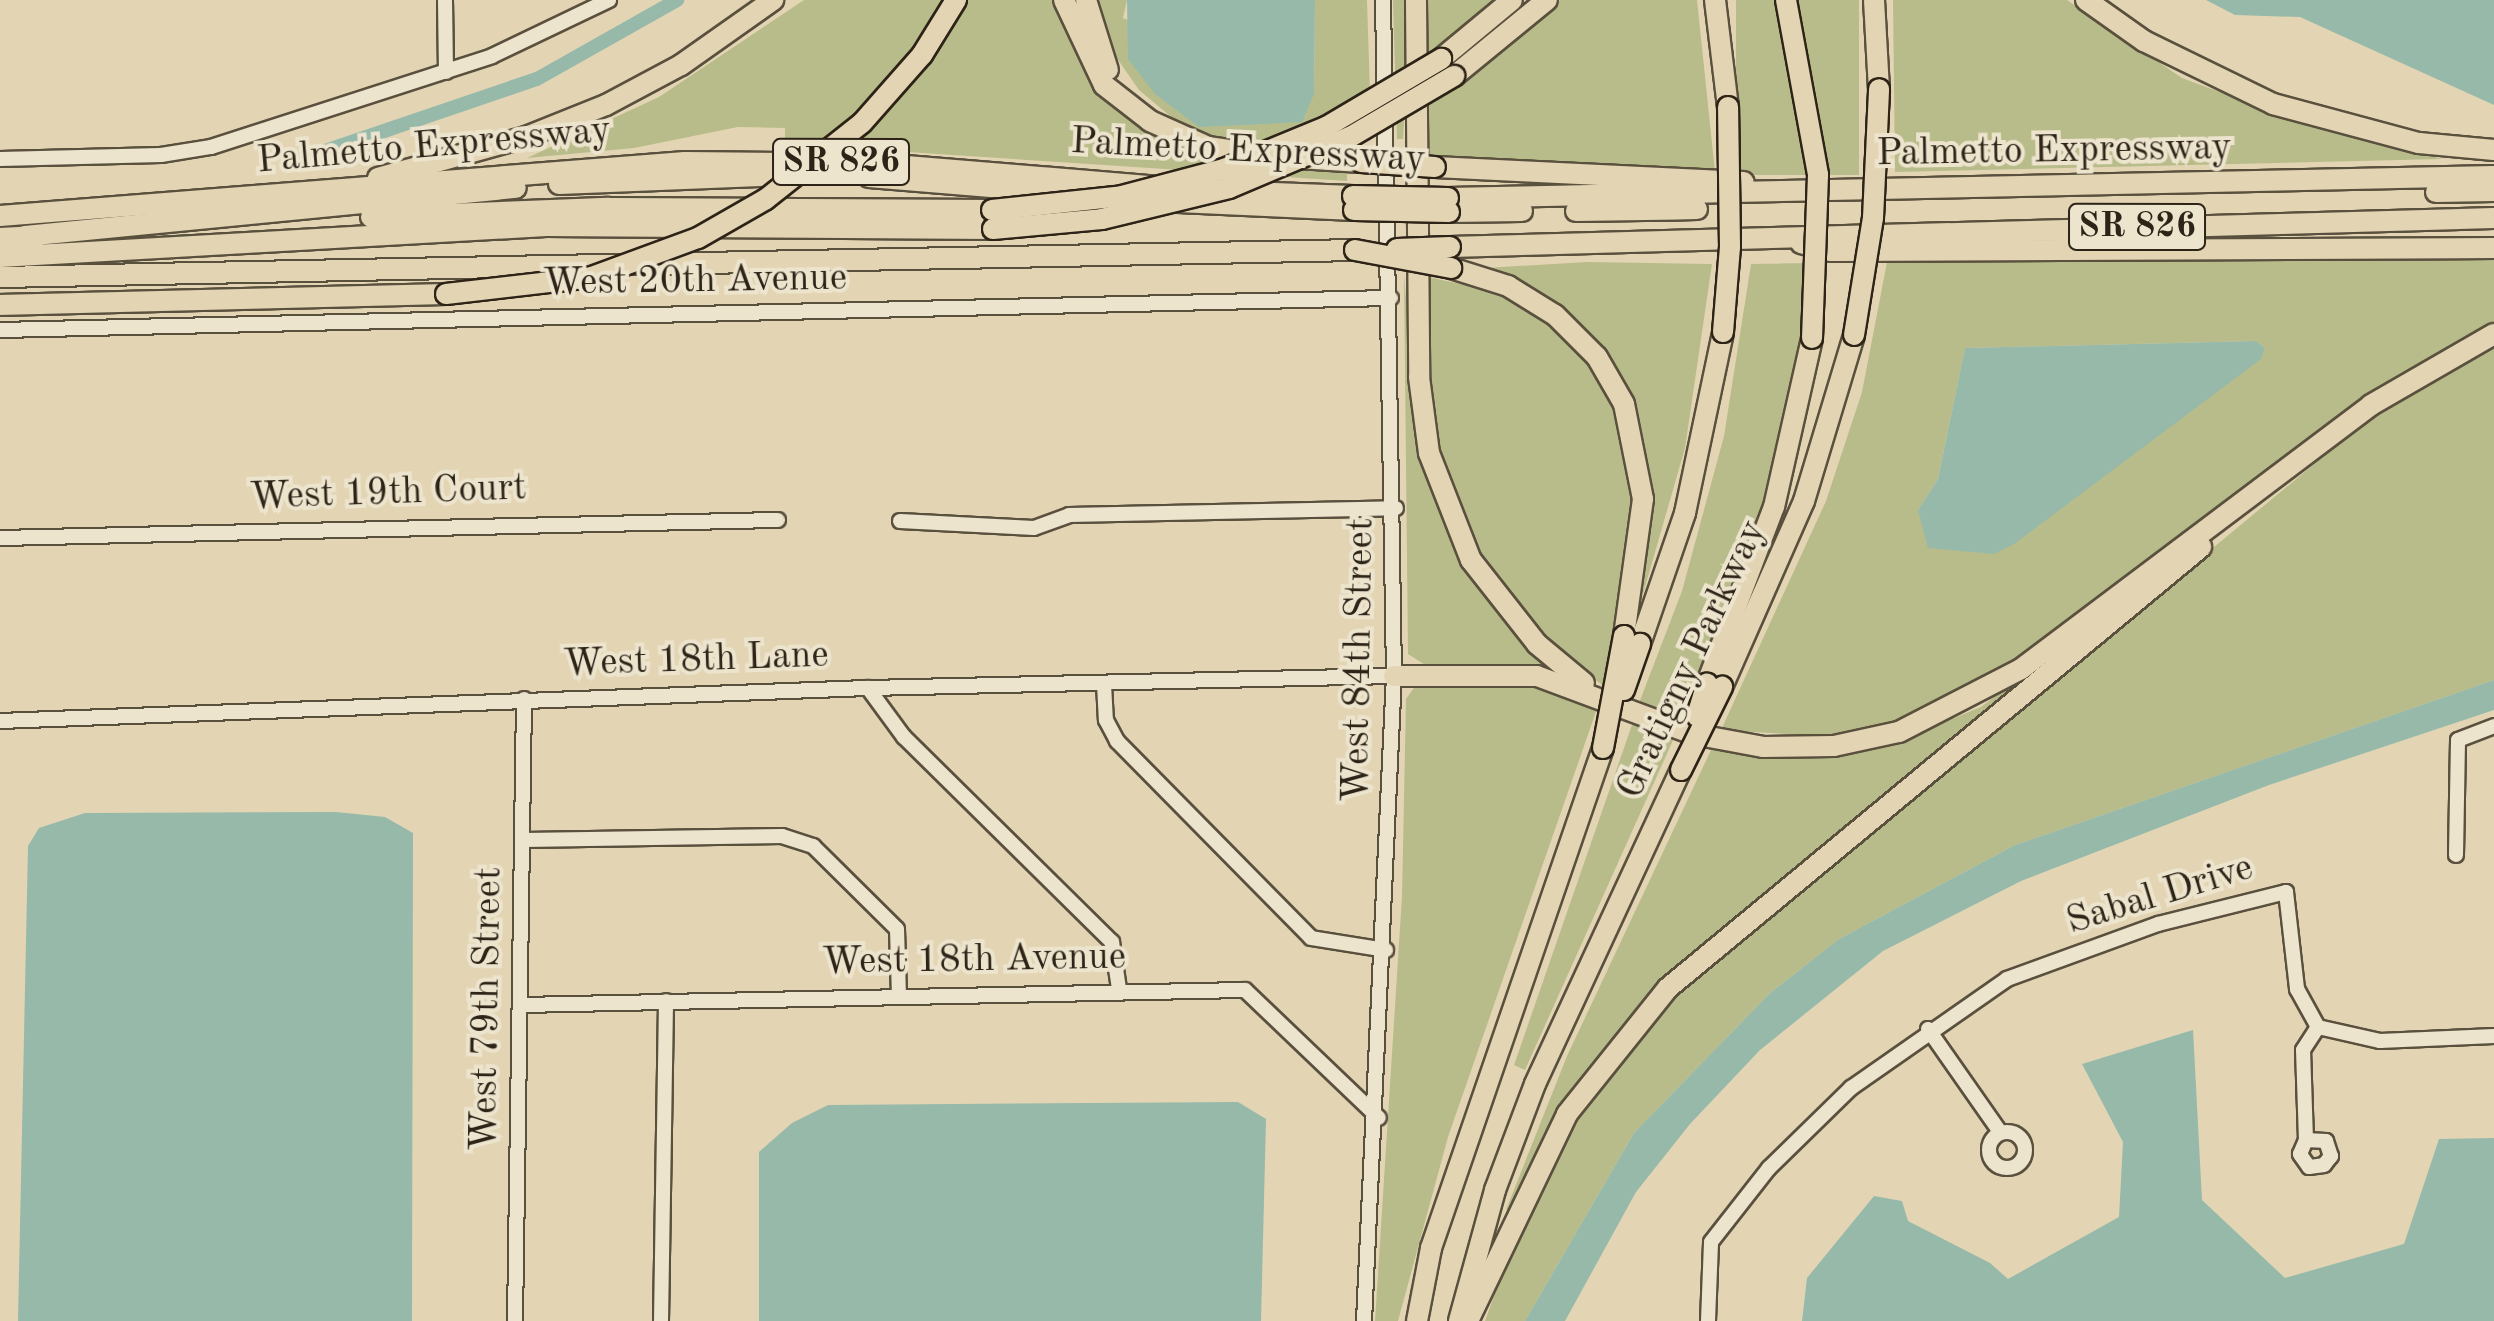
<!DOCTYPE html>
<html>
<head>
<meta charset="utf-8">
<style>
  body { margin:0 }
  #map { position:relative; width:2494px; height:1321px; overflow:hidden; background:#e3d5b4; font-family:"Old Standard TT",serif }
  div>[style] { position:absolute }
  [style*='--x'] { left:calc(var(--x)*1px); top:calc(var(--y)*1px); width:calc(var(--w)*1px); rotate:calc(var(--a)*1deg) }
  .green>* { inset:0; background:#b8bc8a; transform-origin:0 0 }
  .water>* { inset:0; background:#96b9aa }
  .canal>* { height:14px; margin:-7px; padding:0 7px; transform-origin:7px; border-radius:7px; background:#96b9aa }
  .roads { filter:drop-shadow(2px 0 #5a503e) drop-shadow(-2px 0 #5a503e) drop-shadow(0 2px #5a503e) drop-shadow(0 -2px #5a503e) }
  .minor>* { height:14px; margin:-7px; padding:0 7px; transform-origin:7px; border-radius:7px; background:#ede4ce }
  .minor>.ring { margin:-7px; padding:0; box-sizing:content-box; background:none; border:14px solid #ede4ce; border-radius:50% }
  .highway>* { height:20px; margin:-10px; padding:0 10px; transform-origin:10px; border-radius:10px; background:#e3d5b4 }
  .bridges { filter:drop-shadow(2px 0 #2d2317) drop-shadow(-2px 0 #2d2317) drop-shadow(0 2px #2d2317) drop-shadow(0 -2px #2d2317) }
  .highway-bridge>* { height:20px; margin:-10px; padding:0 10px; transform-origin:10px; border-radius:10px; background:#e3d5b4 }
  span { translate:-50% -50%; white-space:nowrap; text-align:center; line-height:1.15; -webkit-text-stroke:8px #ede4ce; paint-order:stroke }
  .shield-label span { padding:2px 8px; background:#ede4ce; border:2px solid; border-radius:8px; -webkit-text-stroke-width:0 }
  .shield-label { font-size:35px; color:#2d2317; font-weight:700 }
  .street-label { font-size:38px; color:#2d2317 }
</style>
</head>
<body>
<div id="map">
  <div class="green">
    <i style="clip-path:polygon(804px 0,1057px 0,1081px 60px,1102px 89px,1163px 141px,1229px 164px,1347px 171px,1347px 181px,785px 144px,785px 128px,738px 127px,634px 148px,527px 158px,659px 97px)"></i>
    <i style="clip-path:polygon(1098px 0,1127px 0,1123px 18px,1314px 94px,1315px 0,1367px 0,1370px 93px,1250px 149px,1225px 144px,1182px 126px,1139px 90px,1114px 54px)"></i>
    <i style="clip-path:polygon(1393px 0,1411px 0,1403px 139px,1397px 139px)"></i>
    <i style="clip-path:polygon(1422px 0,1493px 0,1420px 62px)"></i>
    <i style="clip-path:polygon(1560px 0,1697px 0,1715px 172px,1420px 158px,1419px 109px,1491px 60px)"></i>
    <i style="left:1736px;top:0;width:123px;height:175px"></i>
    <i style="clip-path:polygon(1893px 0,2067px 0,2182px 78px,2293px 119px,2442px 159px,1895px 172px)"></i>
    <i style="clip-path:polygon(evenodd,2494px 253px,2494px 328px,2011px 671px,1919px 718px,1836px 737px,1721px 730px,1826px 501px,1862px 392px,1887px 262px,2494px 253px,2256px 341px,2265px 348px,1918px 510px,1938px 479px,1965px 348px,2256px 341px)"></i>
    <i style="clip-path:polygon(1587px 262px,1712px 264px,1685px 448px,1639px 608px,1650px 488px,1634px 416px,1613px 371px,1484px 268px)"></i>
    <i style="clip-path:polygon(1811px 263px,1779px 475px,1681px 720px,1639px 703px,1682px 591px,1724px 436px,1751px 264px)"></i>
    <i style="clip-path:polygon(1404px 274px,1417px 437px,1430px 486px,1460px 556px,1549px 660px,1547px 671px,1430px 668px,1408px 654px)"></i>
    <i style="clip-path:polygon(1423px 276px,1489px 290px,1537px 315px,1589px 361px,1614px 403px,1635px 500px,1604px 686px,1550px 649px,1486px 573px,1432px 439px)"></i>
    <i style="clip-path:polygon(2494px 341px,2494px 680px,2015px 845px,1839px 939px,1770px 993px,1634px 1133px,1525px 1321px,1485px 1321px,1518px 1229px,1570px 1127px,1672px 996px,2371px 417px)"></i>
    <i style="clip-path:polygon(2067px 642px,2072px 648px,1659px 992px,1511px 1212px,1506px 1210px,1567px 1056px,1711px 750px,1839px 757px,1888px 745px,1981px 707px)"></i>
    <i style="clip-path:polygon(1532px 680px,1599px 703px,1448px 1137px,1398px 1321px,1375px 1321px,1402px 896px,1406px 699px,1416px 685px)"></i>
    <i style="clip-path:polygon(1633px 722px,1674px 738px,1525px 1070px,1514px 1065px)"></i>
  </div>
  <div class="water">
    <i style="clip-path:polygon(1127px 0,1315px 0,1314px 94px,1302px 122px,1199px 127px,1155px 94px,1128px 59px)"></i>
    <i style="clip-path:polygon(2206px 0,2494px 0,2494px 105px,2300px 17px,2235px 15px)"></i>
    <i style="clip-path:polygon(2256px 341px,2265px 348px,2261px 359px,2014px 544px,1994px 554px,1928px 548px,1918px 510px,1938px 479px,1965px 348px)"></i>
    <i style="clip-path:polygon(2494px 680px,2494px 710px,2269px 785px,2021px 881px,1883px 951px,1760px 1050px,1690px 1124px,1636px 1192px,1565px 1321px,1525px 1321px,1634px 1133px,1770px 993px,1839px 939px,2015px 845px)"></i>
    <i style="clip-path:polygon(336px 812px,385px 817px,413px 833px,412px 1321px,18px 1321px,28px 846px,39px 828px,85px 813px)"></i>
    <i style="clip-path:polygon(2193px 1030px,2202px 1200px,2285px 1278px,2404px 1244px,2439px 1139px,2494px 1138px,2494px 1321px,1802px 1321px,1807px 1278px,1874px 1196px,1902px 1201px,1908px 1221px,1990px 1263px,2008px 1279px,2119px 1217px,2123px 1142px,2082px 1064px)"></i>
    <i style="clip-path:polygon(1238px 1102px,1266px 1119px,1261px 1321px,759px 1321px,759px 1152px,792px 1123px,828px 1105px)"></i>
  </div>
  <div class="canal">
    <i style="--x:287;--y:164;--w:264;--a:-18.8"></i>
    <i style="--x:537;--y:79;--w:161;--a:-29.4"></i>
  </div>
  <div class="roads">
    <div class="minor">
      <i style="--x:445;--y:0;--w:72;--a:89.2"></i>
      <i style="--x:0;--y:159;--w:161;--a:-1.4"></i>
      <i style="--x:161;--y:155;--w:51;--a:-9.1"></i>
      <i style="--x:211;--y:147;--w:295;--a:-17.9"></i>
      <i style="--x:492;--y:56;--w:130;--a:-25.6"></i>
      <i style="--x:0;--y:330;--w:1391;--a:-1.32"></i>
      <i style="--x:900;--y:521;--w:134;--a:3"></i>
      <i style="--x:1034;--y:528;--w:37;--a:-20"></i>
      <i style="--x:1069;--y:515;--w:327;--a:-1.2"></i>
      <i style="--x:0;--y:538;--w:778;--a:-1.33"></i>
      <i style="--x:1104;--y:684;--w:36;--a:87"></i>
      <i style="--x:1106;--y:720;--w:24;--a:62"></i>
      <i style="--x:1117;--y:741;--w:276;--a:45.4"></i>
      <i style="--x:1311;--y:938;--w:76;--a:9.1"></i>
      <i style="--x:868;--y:688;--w:61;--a:53.7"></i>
      <i style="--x:904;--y:737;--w:292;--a:44.6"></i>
      <i style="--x:1112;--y:942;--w:48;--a:81.5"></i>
      <i style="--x:0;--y:721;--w:869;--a:-2.18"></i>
      <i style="--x:868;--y:688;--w:526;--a:-1.31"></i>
      <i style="--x:524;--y:840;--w:258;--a:-0.9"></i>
      <i style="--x:782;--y:836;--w:33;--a:18"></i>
      <i style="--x:813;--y:846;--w:118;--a:44.7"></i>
      <i style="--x:897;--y:929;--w:66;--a:88.3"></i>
      <i style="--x:2456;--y:855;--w:115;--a:-89"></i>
      <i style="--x:2458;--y:740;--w:39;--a:-21"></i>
      <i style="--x:521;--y:1005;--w:724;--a:-1.19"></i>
      <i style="--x:1245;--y:990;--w:185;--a:43.7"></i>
      <i style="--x:1928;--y:1029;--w:126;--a:55"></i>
      <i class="ring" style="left:1989px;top:1132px;width:22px;height:22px"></i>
      <i style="--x:2306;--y:1140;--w:20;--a:3"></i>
      <i style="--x:2326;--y:1141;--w:16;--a:72"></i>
      <i style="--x:2331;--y:1156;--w:11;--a:128"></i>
      <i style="--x:2324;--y:1165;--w:15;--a:172"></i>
      <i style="--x:2309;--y:1167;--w:16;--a:-125"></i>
      <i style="--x:2300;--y:1154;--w:15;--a:-67"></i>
      <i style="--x:2306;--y:1140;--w:90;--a:-91.9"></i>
      <i style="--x:2303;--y:1050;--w:27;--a:-57"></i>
      <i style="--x:515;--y:1321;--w:622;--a:-89.17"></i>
      <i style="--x:661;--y:1321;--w:320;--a:-89.1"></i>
      <i style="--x:1364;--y:1321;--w:646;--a:-87.34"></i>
      <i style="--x:1394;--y:676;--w:676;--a:-90.93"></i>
      <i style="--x:1708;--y:1321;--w:79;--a:-87.8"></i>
      <i style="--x:1711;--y:1242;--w:94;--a:-51.9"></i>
      <i style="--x:1769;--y:1168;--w:115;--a:-44.3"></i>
      <i style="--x:1851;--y:1088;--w:190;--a:-34.9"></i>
      <i style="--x:2007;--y:979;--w:161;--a:-20"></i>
      <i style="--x:2158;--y:924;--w:132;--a:-14"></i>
      <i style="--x:2286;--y:892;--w:98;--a:83.5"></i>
      <i style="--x:2297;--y:989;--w:43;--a:61.1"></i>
      <i style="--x:2318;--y:1027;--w:64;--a:12.7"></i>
      <i style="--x:2380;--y:1041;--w:114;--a:-2.5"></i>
    </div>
    <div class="highway">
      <i style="--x:1064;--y:0;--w:94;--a:64.8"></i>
      <i style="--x:1104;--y:85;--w:58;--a:38"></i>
      <i style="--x:1150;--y:121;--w:64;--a:24.1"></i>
      <i style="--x:1208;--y:147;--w:57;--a:8.1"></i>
      <i style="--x:1086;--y:0;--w:73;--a:72.6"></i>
      <i style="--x:1416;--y:0;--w:377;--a:89.5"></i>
      <i style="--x:1419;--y:377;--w:77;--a:82.5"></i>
      <i style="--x:1429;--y:453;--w:115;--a:68.6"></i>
      <i style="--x:1471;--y:560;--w:107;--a:51.8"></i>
      <i style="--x:1537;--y:644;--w:61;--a:39.7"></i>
      <i style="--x:1715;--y:0;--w:108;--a:83.1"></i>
      <i style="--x:1874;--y:0;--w:89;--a:86.8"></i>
      <i style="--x:2086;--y:0;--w:71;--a:35.3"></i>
      <i style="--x:2144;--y:41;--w:144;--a:26"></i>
      <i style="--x:2273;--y:104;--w:151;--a:15"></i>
      <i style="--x:2419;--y:143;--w:75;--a:5.3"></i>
      <i style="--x:1441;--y:59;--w:92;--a:-39.7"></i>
      <i style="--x:1454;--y:76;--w:120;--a:-39.3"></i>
      <i style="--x:1298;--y:158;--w:63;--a:3.6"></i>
      <i style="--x:1435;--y:167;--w:309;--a:2.8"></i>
      <i style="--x:869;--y:177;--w:221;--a:4.7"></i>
      <i style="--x:378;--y:178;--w:154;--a:-15.5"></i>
      <i style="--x:526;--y:137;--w:86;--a:-21.8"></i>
      <i style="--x:606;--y:105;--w:85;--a:-28.1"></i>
      <i style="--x:681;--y:65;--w:113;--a:-35.2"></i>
      <i style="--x:559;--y:184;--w:226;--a:-2.3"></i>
      <i style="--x:1220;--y:191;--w:133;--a:2.2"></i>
      <i style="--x:2436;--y:192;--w:58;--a:-1"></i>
      <i style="--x:1448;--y:198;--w:1046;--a:-1.2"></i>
      <i style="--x:1178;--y:202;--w:176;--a:2.6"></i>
      <i style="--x:1576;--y:211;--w:121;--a:-0.9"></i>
      <i style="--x:1449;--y:212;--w:73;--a:-0.8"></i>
      <i style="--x:0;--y:216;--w:687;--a:-4.51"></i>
      <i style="--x:685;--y:162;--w:197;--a:0.6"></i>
      <i style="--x:882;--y:164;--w:270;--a:4.7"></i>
      <i style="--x:371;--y:217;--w:238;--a:-2.2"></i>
      <i style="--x:609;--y:208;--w:383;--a:0.3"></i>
      <i style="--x:25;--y:236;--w:493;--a:-5.6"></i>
      <i style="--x:0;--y:238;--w:38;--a:-3"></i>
      <i style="--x:1801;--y:243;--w:31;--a:15"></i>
      <i style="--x:1831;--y:251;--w:663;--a:-0.26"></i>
      <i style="--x:1450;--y:247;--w:1044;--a:-1.59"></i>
      <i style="--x:0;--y:257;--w:547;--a:-3.25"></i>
      <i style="--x:546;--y:226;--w:447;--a:0.4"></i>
      <i style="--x:1451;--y:268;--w:60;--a:17.5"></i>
      <i style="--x:1508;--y:286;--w:55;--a:31.7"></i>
      <i style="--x:1555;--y:315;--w:59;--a:45"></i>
      <i style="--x:1597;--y:357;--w:54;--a:60.1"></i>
      <i style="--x:1624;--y:404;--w:97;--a:78.7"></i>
      <i style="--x:1643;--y:499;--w:138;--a:97.9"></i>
      <i style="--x:0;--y:277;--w:1355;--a:-1.14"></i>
      <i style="--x:0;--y:305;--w:446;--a:-1.4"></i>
      <i style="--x:1640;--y:644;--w:139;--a:-71"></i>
      <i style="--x:1685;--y:513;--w:185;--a:-78.1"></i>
      <i style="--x:1394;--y:676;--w:143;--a:0"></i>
      <i style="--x:1537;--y:676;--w:166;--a:20.4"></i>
      <i style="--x:1693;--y:734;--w:71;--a:10.5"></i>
      <i style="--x:1763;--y:747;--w:71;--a:-0.8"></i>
      <i style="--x:1834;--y:746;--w:66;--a:-12.2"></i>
      <i style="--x:1899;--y:732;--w:137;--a:-27.3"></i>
      <i style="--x:2021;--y:669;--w:438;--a:-37"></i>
      <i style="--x:2371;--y:405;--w:142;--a:-30"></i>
      <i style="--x:1707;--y:683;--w:188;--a:-69.2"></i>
      <i style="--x:1774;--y:507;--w:173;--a:-77.3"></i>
      <i style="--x:1722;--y:687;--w:203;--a:-66.2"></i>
      <i style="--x:1804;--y:501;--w:173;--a:-73.2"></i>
      <i style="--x:1417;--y:1321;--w:74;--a:-79.1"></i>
      <i style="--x:1431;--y:1248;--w:529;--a:-71.02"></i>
      <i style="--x:1459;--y:1321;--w:136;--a:-74.6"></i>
      <i style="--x:1495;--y:1190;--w:113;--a:-69.3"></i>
      <i style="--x:1535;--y:1084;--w:346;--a:-65.1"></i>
      <i style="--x:1468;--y:1321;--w:229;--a:-64.4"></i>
      <i style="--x:1567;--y:1114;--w:161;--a:-51.3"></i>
      <i style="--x:1668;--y:988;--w:692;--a:-39.6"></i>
    </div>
  </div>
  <div class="bridges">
    <div class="highway-bridge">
      <i style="--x:1786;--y:0;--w:178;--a:79.6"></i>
      <i style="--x:1818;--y:175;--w:163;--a:92.1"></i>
      <i style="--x:1361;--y:162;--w:74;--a:3.9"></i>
      <i style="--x:1353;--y:196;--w:95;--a:1.2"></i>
      <i style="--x:992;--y:210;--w:131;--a:-6.1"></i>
      <i style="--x:1122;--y:196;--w:106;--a:-14.8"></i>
      <i style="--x:1224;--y:169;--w:110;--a:-22.4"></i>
      <i style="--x:1326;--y:127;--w:134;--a:-30.6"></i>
      <i style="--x:1354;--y:210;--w:95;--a:1.2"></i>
      <i style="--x:993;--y:229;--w:109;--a:-5.2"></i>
      <i style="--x:1102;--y:219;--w:131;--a:-13.7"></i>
      <i style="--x:1229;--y:188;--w:131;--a:-22.9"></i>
      <i style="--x:1350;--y:137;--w:121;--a:-30.4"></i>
      <i style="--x:1397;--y:249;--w:53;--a:-2.2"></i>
      <i style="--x:1355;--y:250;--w:98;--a:10.6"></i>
      <i style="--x:446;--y:294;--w:147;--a:-6.6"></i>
      <i style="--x:592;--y:277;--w:113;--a:-20.2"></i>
      <i style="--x:698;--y:238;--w:78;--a:-29.8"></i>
      <i style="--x:766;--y:199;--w:122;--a:-38.4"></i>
      <i style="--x:862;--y:123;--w:91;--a:-48.6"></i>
      <i style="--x:922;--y:55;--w:65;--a:-58.3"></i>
      <i style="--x:1723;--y:332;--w:85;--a:-85.3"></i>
      <i style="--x:1730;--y:247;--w:140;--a:-90.8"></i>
      <i style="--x:1854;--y:335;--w:119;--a:-80.8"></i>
      <i style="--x:1873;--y:218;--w:129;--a:-87.3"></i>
      <i style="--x:1624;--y:690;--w:49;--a:-70.8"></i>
      <i style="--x:1697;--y:716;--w:34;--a:-73"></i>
      <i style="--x:1603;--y:748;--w:114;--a:-79.4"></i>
      <i style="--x:1681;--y:770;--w:93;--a:-63.7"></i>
    </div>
  </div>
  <div class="shield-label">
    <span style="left:841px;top:162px">SR 826</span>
    <span style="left:2137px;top:227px">SR 826</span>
  </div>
  <div class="street-label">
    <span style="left:434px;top:147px;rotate:-5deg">Palmetto Expressway</span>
    <span style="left:1248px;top:152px;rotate:3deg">Palmetto Expressway</span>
    <span style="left:2054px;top:152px;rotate:-1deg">Palmetto Expressway</span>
    <span style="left:695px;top:282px;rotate:-1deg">West 20th Avenue</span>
    <span style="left:388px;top:494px;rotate:-2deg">West 19th Court</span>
    <span style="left:1360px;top:660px;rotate:-89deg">West 84th Street</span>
    <span style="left:1693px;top:660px;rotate:-65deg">Gratigny Parkway</span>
    <span style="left:696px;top:661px;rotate:-2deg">West 18th Lane</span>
    <span style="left:2160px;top:896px;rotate:-17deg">Sabal Drive</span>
    <span style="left:974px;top:961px;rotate:-1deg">West 18th Avenue</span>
    <span style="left:488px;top:1009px;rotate:-89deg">West 79th Street</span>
  </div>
</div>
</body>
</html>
